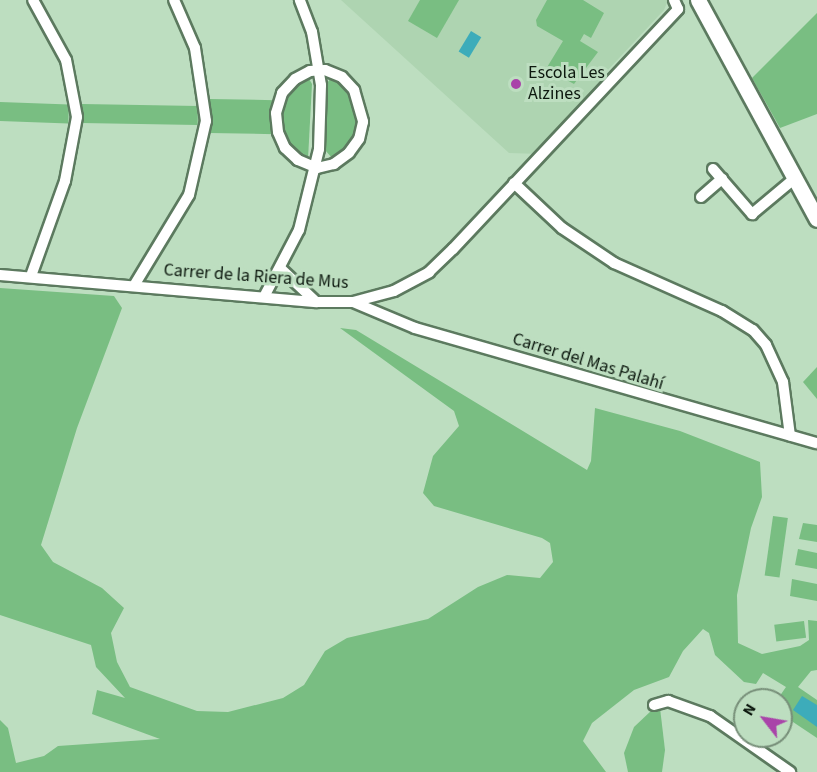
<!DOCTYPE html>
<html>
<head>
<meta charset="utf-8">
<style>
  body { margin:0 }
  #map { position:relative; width:817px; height:772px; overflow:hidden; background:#bddec0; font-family:"Source Sans 3",sans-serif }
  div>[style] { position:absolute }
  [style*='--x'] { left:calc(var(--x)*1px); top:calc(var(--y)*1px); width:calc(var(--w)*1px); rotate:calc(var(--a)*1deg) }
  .built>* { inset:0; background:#aed4b1 }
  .green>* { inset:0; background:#79be82; transform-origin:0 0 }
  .water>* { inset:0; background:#3dacba; transform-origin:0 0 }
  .roads { filter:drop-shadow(2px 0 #5c7a5f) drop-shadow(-2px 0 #5c7a5f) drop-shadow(0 2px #5c7a5f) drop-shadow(0 -2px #5c7a5f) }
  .street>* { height:10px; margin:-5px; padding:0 5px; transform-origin:5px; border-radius:5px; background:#fff }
  .secondary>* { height:15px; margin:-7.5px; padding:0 7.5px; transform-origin:7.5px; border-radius:7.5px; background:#fff }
  .dots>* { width:16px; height:16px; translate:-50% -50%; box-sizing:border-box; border:3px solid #bddec0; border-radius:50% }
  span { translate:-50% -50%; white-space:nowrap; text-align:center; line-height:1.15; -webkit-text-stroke:6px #bddec0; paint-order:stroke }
  .poi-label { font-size:18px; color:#0d190f }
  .left { translate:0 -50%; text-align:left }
  .street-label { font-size:18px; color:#0d190f }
  .north { position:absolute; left:733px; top:688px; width:60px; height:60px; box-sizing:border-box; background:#bddec0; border:2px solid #778f79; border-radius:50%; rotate:301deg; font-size:16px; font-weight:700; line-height:24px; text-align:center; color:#0d190f }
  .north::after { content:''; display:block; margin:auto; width:21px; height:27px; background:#a944a9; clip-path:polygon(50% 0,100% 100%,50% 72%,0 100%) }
</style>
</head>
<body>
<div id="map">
  <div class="built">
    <i style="clip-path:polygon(341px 0,668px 0,664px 10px,606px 72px,593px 95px,540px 154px,509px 153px)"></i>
  </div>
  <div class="green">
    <i style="clip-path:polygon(420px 0,459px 0,437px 38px,408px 21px)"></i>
    <i style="clip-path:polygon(547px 0,583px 0,604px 13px,591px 38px,584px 34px,580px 41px,598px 52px,574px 84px,546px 69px,563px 41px,537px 26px,536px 20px)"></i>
    <i style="clip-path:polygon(817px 13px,817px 114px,780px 128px,752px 78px)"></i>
    <i style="clip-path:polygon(308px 77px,312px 84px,308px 159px,299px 157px,287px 140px,281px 113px,293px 86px)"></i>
    <i style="clip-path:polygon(331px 78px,337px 79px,351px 93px,357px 121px,351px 141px,332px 158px,325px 150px,327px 83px)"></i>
    <i style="left:210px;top:99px;width:66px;height:34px;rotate:1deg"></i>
    <i style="left:0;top:102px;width:69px;height:19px;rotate:2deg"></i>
    <i style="left:82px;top:104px;width:116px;height:19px;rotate:1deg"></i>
    <i style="clip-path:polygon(0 288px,114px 296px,122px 308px,77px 428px,41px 545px,53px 562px,102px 588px,124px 608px,111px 633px,117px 662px,130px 687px,197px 711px,228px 712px,283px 698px,304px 685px,325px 651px,347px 638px,428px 619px,478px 587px,507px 575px,540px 578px,553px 562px,550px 543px,542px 538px,434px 506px,423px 493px,433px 456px,459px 426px,454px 411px,340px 328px,356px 330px,587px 470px,591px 461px,595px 408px,680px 431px,760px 462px,762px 497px,751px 528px,737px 595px,738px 643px,762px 654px,800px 646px,809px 640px,808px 620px,817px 621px,817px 670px,811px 671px,798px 687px,817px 700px,817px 738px,781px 714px,781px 700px,777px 700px,786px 687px,763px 673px,756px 684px,744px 682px,715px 655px,709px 633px,703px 629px,683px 651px,669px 677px,634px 690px,592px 723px,583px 741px,606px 772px,0 772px,0 720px,8px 728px,16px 763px,44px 756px,58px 746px,160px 739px,92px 714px,97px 690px,125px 698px,96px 667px,91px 645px,0 615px)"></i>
    <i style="clip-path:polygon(817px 367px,817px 399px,803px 382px)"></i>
    <i style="left:773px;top:516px;width:15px;height:60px;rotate:8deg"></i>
    <i style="clip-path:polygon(803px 523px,817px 525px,817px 542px,799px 539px)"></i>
    <i style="clip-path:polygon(798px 549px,817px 553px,817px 569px,795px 565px)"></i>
    <i style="clip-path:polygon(792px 579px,817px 584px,817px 601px,790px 596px)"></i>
    <i style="left:804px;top:621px;width:17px;height:30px;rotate:83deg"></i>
    <i style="clip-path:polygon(660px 708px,665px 750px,662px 772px,628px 772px,624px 753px,634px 727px,652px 710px)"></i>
  </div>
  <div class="water">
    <i style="left:471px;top:31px;width:12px;height:24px;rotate:31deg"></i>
    <i style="clip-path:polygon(802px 696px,817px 705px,817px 727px,793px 710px)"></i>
  </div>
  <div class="roads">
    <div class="street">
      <i style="--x:325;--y:70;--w:18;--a:22"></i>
      <i style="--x:342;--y:77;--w:18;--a:47"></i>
      <i style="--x:354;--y:90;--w:33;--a:74"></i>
      <i style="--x:363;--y:122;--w:17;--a:103"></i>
      <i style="--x:359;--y:139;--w:17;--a:126"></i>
      <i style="--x:349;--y:153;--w:19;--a:144"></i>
      <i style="--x:334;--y:164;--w:17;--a:167"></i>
      <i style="--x:317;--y:168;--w:21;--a:-157"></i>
      <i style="--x:298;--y:160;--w:18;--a:-137"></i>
      <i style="--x:285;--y:148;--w:17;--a:-114"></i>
      <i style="--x:278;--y:132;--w:19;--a:-96"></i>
      <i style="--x:276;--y:113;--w:21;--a:-73"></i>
      <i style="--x:282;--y:93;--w:19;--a:-47"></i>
      <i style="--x:295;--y:79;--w:17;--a:-28"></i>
      <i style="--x:310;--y:71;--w:15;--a:-4"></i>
      <i style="--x:713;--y:169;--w:60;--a:49.1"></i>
      <i style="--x:752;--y:214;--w:56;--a:-39.9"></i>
      <i style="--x:514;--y:183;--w:66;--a:43.2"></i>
      <i style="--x:562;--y:228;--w:63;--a:33.9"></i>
      <i style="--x:614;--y:263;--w:118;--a:24"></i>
      <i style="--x:722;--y:311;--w:36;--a:32"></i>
      <i style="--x:753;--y:330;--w:20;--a:49"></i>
      <i style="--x:766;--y:345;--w:41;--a:65.3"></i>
      <i style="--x:783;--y:382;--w:54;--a:82.6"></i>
      <i style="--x:701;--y:197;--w:28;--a:-41"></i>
      <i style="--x:280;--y:268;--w:47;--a:43.3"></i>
      <i style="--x:0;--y:275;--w:318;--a:4.9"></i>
      <i style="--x:317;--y:302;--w:36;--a:0"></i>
      <i style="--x:353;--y:302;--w:42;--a:-15"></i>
      <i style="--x:394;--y:291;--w:40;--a:-28"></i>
      <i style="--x:429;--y:272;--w:33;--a:-44"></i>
      <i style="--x:453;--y:249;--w:329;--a:-46.8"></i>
      <i style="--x:678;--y:9;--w:10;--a:-114"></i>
      <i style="--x:31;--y:276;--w:101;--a:-70.3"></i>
      <i style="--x:65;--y:181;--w:65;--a:-79.4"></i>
      <i style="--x:77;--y:117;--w:58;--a:-100.9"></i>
      <i style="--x:66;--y:60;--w:68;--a:-118.8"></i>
      <i style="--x:135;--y:284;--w:104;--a:-58.8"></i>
      <i style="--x:189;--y:195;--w:76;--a:-77.1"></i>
      <i style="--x:206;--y:121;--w:74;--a:-98.6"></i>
      <i style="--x:195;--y:48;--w:52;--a:-113.6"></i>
      <i style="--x:265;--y:295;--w:73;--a:-62.4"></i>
      <i style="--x:299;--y:230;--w:83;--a:-76.1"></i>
      <i style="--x:319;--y:149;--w:64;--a:-88.2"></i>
      <i style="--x:321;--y:85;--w:54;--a:-99.6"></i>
      <i style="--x:312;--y:32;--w:34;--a:-111"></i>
      <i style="--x:353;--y:302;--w:67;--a:22.8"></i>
      <i style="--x:415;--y:328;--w:418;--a:16"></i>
      <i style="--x:654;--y:705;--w:15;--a:-16"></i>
      <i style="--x:668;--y:701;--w:45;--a:19.7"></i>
      <i style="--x:710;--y:716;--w:98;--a:35"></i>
    </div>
    <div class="secondary">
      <i style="--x:698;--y:0;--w:249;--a:61.5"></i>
    </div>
  </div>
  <div class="dots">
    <i style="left:516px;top:84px;background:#a944a9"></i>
  </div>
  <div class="poi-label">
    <span class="left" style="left:528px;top:84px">Escola Les<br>Alzines</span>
  </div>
  <div class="street-label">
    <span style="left:256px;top:277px;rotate:4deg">Carrer de la Riera de Mus</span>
    <span style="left:588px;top:362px;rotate:17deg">Carrer del Mas Palahí</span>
  </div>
  <div class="north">N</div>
</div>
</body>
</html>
